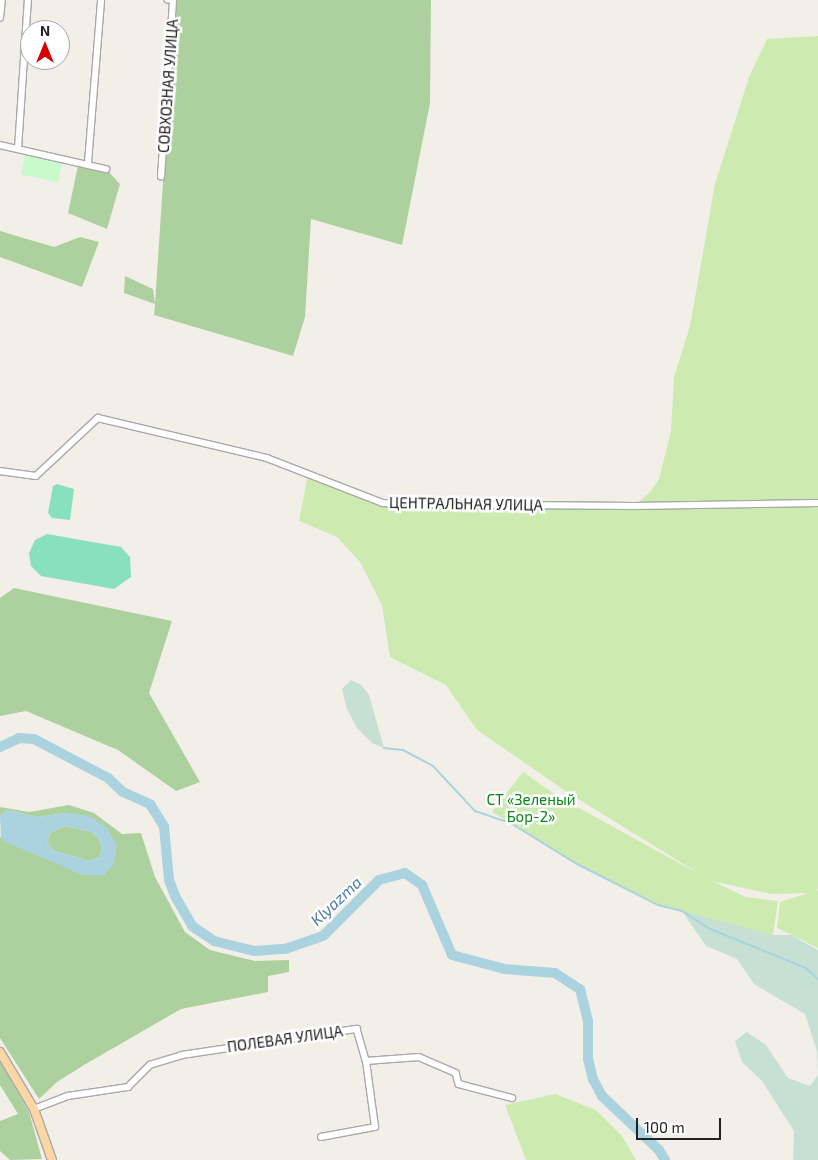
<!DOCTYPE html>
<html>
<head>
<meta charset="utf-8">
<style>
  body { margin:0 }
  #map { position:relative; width:818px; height:1160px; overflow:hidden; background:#f2efe9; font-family:"Exo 2",sans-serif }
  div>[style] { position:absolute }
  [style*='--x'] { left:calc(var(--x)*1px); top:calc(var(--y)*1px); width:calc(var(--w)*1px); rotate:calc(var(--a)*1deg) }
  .grass>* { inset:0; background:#cdebb0 }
  .forest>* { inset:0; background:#add19e }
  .wetland>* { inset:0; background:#c6e0d4 }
  .park>* { inset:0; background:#c8facc; transform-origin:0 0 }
  .pitch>* { inset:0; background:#88e0be }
  .water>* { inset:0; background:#aad3df }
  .stream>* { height:2px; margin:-1px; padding:0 1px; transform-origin:1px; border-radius:1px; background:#aad3df }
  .river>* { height:10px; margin:-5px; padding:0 5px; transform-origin:5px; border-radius:5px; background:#aad3df }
  .roads { filter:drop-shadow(1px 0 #a9a9a9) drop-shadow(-1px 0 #a9a9a9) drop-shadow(0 1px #a9a9a9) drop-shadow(0 -1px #a9a9a9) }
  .minor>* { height:5.5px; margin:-2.75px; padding:0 2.75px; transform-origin:2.75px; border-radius:2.75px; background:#fff }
  .major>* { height:8px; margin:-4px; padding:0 4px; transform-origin:4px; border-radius:4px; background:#fcd6a4 }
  span { translate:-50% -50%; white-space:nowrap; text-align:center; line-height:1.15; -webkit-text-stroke:5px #fff; paint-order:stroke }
  .street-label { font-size:15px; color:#222 }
  .park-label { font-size:15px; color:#0c8416 }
  .water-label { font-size:16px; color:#4a7aab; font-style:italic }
  .north { position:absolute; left:20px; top:20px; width:50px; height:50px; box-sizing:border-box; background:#fff; border:1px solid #a7a7a7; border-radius:50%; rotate:0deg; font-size:14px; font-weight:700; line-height:20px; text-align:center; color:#222 }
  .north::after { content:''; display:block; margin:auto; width:18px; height:22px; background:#d40000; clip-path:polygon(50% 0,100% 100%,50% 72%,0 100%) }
  .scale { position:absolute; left:636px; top:1118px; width:85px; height:22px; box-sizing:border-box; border:2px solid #222; border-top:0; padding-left:6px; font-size:15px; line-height:18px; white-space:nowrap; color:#222; -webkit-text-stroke:4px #fff; paint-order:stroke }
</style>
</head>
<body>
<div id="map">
  <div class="grass">
    <i style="clip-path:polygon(818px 36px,818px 889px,813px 891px,818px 890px,818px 948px,777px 928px,780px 902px,808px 893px,771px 894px,712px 881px,746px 897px,778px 901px,773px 935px,734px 926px,658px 905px,577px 864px,492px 812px,523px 772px,559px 797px,701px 875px,567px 792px,477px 730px,446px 685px,390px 657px,382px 605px,360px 562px,337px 537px,299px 521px,308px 474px,383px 503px,634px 506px,651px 491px,659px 479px,671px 431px,674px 377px,690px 326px,715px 184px,749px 77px,767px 39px)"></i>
    <i style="clip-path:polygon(555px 1094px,596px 1110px,622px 1136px,636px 1160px,526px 1160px,505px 1105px)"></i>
  </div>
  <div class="forest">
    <i style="clip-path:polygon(175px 0,431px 0,430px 103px,402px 245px,311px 219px,305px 317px,293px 356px,154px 315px,155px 304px,124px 293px,125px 276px,153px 289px,155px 304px)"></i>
    <i style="clip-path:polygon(79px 161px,106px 169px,120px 184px,107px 229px,68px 213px)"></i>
    <i style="clip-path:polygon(0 231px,54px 247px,80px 237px,99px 242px,82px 287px,0 257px)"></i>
    <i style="clip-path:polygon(14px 588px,172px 621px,149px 693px,200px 782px,176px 791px,118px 750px,26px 711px,0 716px,0 598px)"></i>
    <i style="clip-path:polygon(69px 805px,94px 813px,122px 834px,141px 833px,155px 877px,185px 932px,210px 950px,255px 961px,289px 960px,289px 972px,268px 976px,268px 992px,181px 1009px,84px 1065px,57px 1082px,39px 1099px,0 1038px,0 837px,83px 875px,104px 875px,117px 845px,67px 813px,37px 817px,8px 810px,0 815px,0 807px,29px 812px)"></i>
    <i style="clip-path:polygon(65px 826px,92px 832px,99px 839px,102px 848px,100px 857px,90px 861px,54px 851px,47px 843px,50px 833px)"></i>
    <i style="clip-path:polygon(0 1061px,29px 1112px,42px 1159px,10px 1160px,0 1151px,0 1121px,18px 1114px,0 1085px)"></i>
  </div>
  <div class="wetland">
    <i style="clip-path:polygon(351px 680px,361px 685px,369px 695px,384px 748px,372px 743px,357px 728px,347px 709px,342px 689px)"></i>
    <i style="clip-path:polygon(682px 911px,773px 935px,791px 935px,818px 950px,818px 1160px,793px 1160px,794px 1131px,762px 1081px,742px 1062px,735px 1041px,747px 1032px,766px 1045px,788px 1078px,810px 1086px,818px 1075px,817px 1051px,805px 1014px,754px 984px,737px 959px,706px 946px)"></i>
  </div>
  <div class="park">
    <i style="left:26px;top:150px;width:38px;height:25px;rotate:12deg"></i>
  </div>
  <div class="pitch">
    <i style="clip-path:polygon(57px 484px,74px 489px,70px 520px,52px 518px,48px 513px,53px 486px)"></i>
    <i style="clip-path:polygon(47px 534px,121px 547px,130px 557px,131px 577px,114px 589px,41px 576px,31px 566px,29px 553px,35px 540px)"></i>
  </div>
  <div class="water">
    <i style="clip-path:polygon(evenodd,8px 810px,37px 817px,67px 813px,89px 816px,107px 828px,117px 845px,114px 864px,104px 875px,83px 875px,1px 840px,0 815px,8px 810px,65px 826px,92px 832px,99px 839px,102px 848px,100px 857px,90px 861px,54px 851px,47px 843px,50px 833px,65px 826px)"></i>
  </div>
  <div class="stream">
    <i style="--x:384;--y:748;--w:19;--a:6"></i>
    <i style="--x:403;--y:750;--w:34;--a:28"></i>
    <i style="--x:433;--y:766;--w:62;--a:47"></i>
    <i style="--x:475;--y:811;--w:39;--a:19"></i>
    <i style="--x:512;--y:824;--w:76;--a:31.6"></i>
    <i style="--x:577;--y:864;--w:91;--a:26.8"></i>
    <i style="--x:658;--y:905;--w:25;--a:14"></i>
    <i style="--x:682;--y:911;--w:31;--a:33"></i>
    <i style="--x:708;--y:928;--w:106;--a:22.2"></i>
    <i style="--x:806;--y:968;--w:16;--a:43"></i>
  </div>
  <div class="river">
    <i style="--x:0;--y:747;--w:21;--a:-25"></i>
    <i style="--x:19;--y:738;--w:15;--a:4"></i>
    <i style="--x:34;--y:739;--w:84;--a:27.8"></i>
    <i style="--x:108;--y:778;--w:21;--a:43"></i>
    <i style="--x:123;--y:792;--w:30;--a:24"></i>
    <i style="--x:150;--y:804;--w:26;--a:58"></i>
    <i style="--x:164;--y:826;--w:54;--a:84.7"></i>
    <i style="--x:169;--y:880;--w:17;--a:69"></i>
    <i style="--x:175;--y:896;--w:34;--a:60"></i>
    <i style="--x:192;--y:926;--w:27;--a:34"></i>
    <i style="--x:214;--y:941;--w:41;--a:14"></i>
    <i style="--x:254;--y:951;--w:31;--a:-4"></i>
    <i style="--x:285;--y:949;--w:40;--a:-18.9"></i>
    <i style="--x:323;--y:936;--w:79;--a:-45"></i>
    <i style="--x:379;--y:880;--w:27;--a:-15"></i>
    <i style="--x:405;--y:873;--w:21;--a:35"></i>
    <i style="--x:422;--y:885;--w:76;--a:66.8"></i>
    <i style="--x:452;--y:955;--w:55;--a:14.8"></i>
    <i style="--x:505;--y:969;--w:50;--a:4.6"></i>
    <i style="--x:555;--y:973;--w:30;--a:33"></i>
    <i style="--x:580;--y:989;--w:33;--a:76"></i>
    <i style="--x:588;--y:1021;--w:38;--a:90"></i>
    <i style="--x:588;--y:1059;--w:21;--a:76"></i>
    <i style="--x:593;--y:1079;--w:19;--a:62"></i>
    <i style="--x:602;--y:1096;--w:79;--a:43.5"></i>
    <i style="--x:659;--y:1150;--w:12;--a:59"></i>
  </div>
  <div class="roads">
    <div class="minor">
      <i style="--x:0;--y:18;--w:18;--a:-84"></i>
      <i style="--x:0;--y:145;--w:109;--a:12.8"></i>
      <i style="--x:18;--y:149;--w:149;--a:-86.2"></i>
      <i style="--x:88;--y:163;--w:164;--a:-85.4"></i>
      <i style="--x:161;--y:177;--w:177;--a:-86.1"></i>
      <i style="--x:173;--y:0;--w:5;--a:180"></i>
      <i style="--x:0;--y:471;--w:36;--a:8"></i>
      <i style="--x:36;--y:476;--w:85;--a:-43.1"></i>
      <i style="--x:98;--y:418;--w:174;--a:13.3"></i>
      <i style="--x:267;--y:458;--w:124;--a:21.2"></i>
      <i style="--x:383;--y:503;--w:14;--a:4"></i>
      <i style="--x:397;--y:504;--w:237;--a:0.5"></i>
      <i style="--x:634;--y:506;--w:184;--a:-0.9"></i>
      <i style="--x:34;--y:1109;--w:36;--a:-21"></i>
      <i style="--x:68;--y:1096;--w:61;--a:-8.5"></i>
      <i style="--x:128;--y:1087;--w:31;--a:-45"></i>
      <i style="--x:150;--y:1065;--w:34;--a:-17"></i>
      <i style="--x:182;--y:1055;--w:177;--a:-8.5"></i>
      <i style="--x:357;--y:1029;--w:33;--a:74"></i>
      <i style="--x:366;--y:1061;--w:53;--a:-4.3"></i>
      <i style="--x:419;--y:1057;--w:40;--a:23.4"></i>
      <i style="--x:456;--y:1073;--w:11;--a:75"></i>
      <i style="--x:459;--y:1084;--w:55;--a:14.8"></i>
      <i style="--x:321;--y:1137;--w:55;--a:-10.5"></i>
      <i style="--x:375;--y:1127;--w:67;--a:-97.8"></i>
    </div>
    <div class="major">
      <i style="--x:0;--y:1052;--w:66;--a:59.2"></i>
      <i style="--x:34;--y:1109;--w:54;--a:70.6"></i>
    </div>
  </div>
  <div class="street-label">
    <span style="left:168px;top:86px;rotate:-86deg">СОВХОЗНАЯ УЛИЦА</span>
    <span style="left:466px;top:504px;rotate:1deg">ЦЕНТРАЛЬНАЯ УЛИЦА</span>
    <span style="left:285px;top:1039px;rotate:-8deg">ПОЛЕВАЯ УЛИЦА</span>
  </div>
  <div class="park-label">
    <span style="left:531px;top:808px">СТ «Зеленый<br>Бор-2»</span>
  </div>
  <div class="water-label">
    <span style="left:336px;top:901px;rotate:-43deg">Klyazma</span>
  </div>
  <div class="north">N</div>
  <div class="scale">100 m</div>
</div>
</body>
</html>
